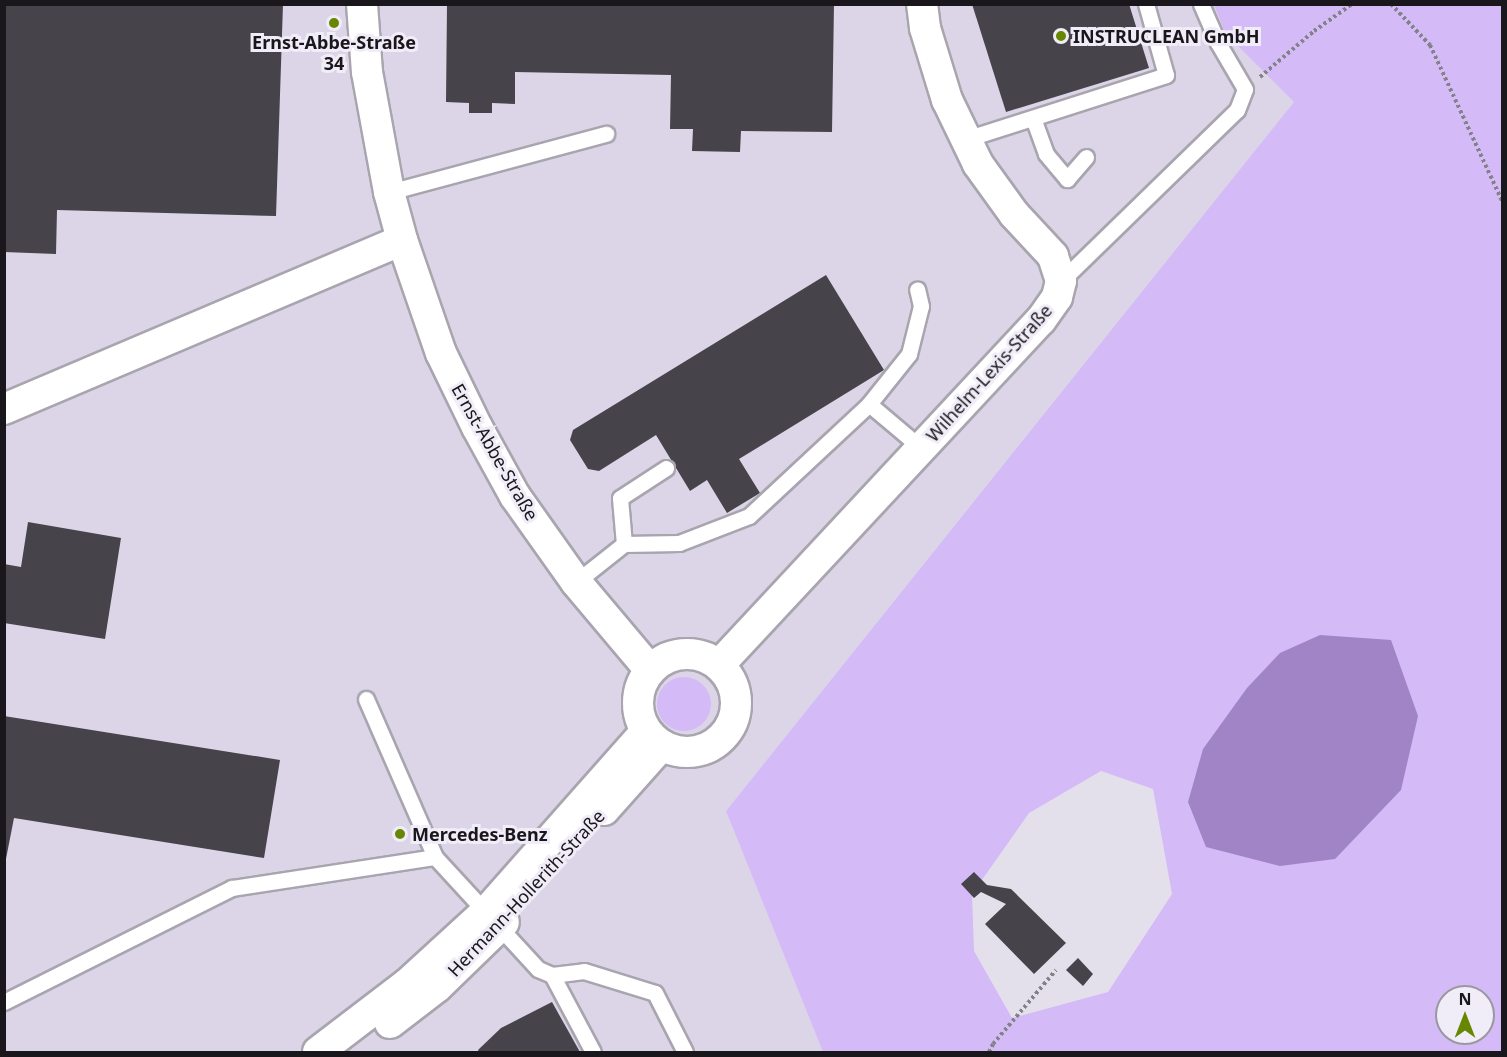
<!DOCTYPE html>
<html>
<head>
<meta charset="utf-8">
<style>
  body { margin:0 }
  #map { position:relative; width:1507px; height:1057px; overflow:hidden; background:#e4e0eb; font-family:"Noto Sans",sans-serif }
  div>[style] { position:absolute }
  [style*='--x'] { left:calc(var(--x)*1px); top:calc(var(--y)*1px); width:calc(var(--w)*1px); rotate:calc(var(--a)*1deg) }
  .built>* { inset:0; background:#dcd5e7 }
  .green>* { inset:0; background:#d4baf6 }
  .round { border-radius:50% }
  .water>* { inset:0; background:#a184c6 }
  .building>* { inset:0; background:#46434b }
  .path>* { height:4px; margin-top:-2px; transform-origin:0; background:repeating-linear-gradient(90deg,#848188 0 3px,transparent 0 6px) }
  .roads { filter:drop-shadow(2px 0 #a9a5af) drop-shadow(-2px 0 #a9a5af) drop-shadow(0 2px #a9a5af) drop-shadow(0 -2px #a9a5af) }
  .lane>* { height:15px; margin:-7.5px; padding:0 7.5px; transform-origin:7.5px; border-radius:7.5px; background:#fff }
  .street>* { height:30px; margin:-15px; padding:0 15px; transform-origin:15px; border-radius:15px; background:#fff }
  .street>.ring { margin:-15px; padding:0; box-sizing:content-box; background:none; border:30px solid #fff; border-radius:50% }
  .dots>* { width:16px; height:16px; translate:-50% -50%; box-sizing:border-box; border:3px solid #f1edf8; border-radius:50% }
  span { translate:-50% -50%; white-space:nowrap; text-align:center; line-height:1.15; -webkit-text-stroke:6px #f1edf8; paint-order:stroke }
  .poi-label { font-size:18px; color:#19171b; font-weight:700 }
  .left { translate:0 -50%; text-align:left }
  .street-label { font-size:18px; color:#19171b }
  .frame { position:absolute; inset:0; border:6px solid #19171b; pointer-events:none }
  .north { position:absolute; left:1435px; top:985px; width:60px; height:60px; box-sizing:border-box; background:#f1edf8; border:2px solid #9b97a0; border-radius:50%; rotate:0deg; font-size:16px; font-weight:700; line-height:24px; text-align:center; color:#19171b }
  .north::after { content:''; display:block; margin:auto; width:21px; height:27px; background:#688700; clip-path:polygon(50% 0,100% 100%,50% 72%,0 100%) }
</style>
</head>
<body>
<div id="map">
  <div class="built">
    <i style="clip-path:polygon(5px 5px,1214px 5px,1225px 33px,1295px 102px,726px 811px,823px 1052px,5px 1052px)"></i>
  </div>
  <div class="green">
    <i style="clip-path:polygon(evenodd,1214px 5px,1502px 5px,1502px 1052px,823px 1052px,726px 811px,1294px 102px,1225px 33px,1214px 5px,1101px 771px,1153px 789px,1172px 894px,1108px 992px,1012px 1018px,974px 951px,972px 894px,1029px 813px,1101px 771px,1214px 5px,1447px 997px,1483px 997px,1483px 1033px,1447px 1033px,1447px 997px)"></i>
    <i class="round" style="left:657px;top:677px;width:54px;height:54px"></i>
  </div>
  <div class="water">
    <i style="clip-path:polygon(1320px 635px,1391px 640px,1418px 716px,1401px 790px,1335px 859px,1280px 866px,1206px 847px,1188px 802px,1203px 749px,1247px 688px,1280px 653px)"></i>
  </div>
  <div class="building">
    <i style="clip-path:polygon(4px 4px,283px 4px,276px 216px,57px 210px,56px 254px,4px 252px)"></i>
    <i style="clip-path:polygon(447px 4px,834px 4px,832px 132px,741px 131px,740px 152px,692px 151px,693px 129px,670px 129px,671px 75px,515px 72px,515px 104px,492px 103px,492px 113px,469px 113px,469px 103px,446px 102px)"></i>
    <i style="clip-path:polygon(972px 4px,1129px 4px,1149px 68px,1006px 112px)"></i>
    <i style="clip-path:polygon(826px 275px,884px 370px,739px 459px,760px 493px,727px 513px,707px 480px,690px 491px,656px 435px,599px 471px,588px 469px,570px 440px,573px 430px)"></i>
    <i style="clip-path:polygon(28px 522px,121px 538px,105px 639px,4px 623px,4px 564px,21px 567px)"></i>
    <i style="clip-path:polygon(4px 716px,280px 760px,264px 858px,14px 818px,4px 869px)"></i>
    <i style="clip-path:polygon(974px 872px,987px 885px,1011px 889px,1066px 943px,1034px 974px,985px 924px,1006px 904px,981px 892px,974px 898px,961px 884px)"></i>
    <i style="clip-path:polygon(1078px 958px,1093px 974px,1083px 986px,1066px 970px)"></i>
    <i style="clip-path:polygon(552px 1002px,580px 1052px,479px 1052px,478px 1050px,501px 1028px)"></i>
  </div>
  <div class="path">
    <i style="--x:1391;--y:4;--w:57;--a:46.4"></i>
    <i style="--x:1430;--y:45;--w:172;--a:65.2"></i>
    <i style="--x:1260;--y:77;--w:71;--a:-40.4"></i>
    <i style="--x:1314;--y:31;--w:47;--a:-35.4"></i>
    <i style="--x:989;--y:1052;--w:9;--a:-63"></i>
    <i style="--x:993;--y:1044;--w:97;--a:-49.6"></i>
  </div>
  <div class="roads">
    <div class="lane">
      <i style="--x:1033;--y:118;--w:38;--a:70"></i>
      <i style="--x:1046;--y:154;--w:33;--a:50"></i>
      <i style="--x:1067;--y:179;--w:29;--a:-49"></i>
      <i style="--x:966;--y:139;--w:210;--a:-17.7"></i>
      <i style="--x:1166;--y:75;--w:74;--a:-105.7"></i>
      <i style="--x:389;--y:192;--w:225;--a:-15"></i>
      <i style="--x:1061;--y:281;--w:245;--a:-44.2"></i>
      <i style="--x:1237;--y:110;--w:22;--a:-69"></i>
      <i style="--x:1245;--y:89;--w:53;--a:-120.4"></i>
      <i style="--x:1218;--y:43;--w:43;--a:-113.6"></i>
      <i style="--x:869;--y:404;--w:64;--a:-51.3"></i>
      <i style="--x:909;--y:354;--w:49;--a:-76"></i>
      <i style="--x:921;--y:306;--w:17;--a:-103"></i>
      <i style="--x:624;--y:544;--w:46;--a:-95"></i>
      <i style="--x:620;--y:498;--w:55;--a:-33.1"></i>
      <i style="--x:576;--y:582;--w:61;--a:-38.4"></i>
      <i style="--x:624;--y:544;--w:55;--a:-1"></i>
      <i style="--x:679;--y:543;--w:75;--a:-21.1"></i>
      <i style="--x:749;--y:516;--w:164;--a:-43"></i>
      <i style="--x:869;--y:404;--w:68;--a:40.2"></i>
      <i style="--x:366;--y:699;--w:172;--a:66.4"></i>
      <i style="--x:435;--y:857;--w:152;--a:47.4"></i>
      <i style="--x:538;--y:969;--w:15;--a:23"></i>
      <i style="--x:552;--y:975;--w:32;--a:-7"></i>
      <i style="--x:584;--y:971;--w:74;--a:17.2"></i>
      <i style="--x:655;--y:993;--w:66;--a:63"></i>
      <i style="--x:552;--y:975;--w:87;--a:62"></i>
      <i style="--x:4;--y:1002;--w:255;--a:-26.6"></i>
      <i style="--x:232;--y:888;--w:205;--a:-8.7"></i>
    </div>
    <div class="street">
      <i style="--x:362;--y:4;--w:68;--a:85.8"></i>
      <i style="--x:367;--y:72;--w:122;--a:79.6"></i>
      <i style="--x:389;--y:192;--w:50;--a:74.8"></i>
      <i style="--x:402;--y:240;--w:120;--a:71"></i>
      <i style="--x:441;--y:353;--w:82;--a:64.1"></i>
      <i style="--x:477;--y:427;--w:79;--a:61.2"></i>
      <i style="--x:515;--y:496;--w:105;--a:54.7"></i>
      <i style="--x:576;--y:582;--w:115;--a:49.9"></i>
      <i style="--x:4;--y:409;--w:432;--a:-23"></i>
      <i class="ring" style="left:638px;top:654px;width:68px;height:68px"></i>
      <i style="--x:719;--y:665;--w:472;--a:-47"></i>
      <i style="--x:1041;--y:320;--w:28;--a:-55"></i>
      <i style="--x:1057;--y:297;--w:16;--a:-76"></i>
      <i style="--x:1061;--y:281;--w:26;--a:-108"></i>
      <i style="--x:1053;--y:256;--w:57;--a:-132.9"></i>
      <i style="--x:1014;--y:214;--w:62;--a:-125.8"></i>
      <i style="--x:978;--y:164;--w:71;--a:-115.8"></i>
      <i style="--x:947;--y:100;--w:75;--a:-107"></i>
      <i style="--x:925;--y:28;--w:24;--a:-97"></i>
      <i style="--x:604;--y:810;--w:87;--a:-48.3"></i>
      <i style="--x:390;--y:1023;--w:59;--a:-37.5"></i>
      <i style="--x:437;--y:987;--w:93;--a:-44.1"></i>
      <i style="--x:318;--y:1052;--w:112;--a:-37.4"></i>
      <i style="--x:407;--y:984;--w:108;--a:-42.4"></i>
      <i style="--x:487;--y:911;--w:240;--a:-48.5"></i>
    </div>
  </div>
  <div class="dots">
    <i style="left:334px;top:23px;background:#688700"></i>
    <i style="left:1061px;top:36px;background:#688700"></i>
    <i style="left:400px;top:834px;background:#688700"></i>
  </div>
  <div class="poi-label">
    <span class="left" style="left:1073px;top:36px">INSTRUCLEAN GmbH</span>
    <span style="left:334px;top:53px">Ernst-Abbe-Straße<br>34</span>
    <span class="left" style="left:412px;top:834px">Mercedes-Benz</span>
  </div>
  <div class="street-label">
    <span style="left:989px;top:373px;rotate:-48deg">Wilhelm-Lexis-Straße</span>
    <span style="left:495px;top:452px;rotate:60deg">Ernst-Abbe-Straße</span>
    <span style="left:526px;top:893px;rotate:-47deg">Hermann-Hollerith-Straße</span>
  </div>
  <div class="frame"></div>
  <div class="north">N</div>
</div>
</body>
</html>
